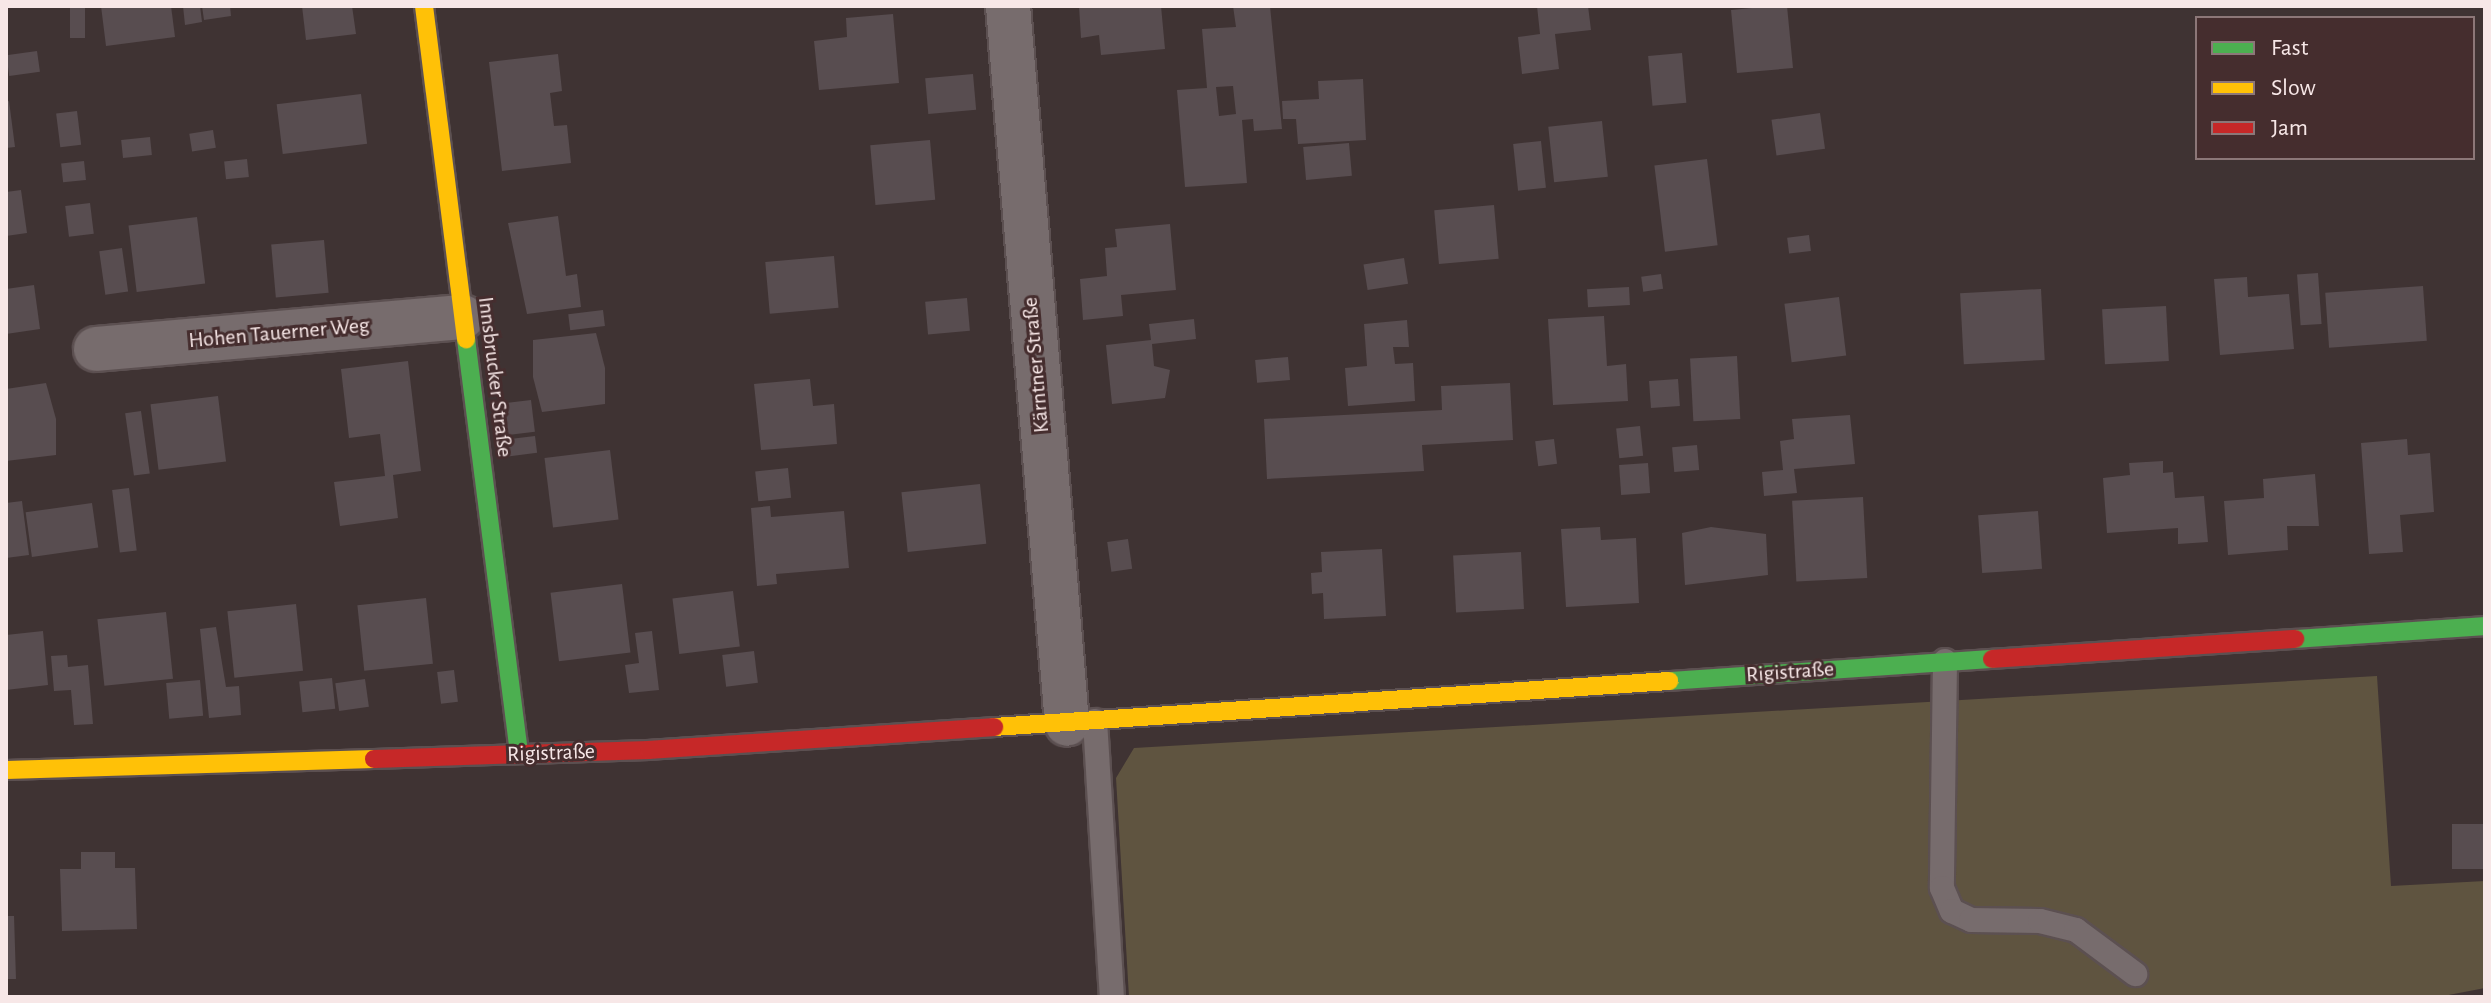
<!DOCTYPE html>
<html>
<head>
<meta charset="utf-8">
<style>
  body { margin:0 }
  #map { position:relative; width:2491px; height:1003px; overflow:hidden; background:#3f3333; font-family:"Alegreya Sans",sans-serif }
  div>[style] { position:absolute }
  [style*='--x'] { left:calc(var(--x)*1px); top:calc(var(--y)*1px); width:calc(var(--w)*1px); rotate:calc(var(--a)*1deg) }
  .green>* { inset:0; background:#5f5440 }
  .building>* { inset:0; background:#584d50; transform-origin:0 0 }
  .roads { filter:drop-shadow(2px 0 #5c5051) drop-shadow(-2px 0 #5c5051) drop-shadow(0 2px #5c5051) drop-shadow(0 -2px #5c5051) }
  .lane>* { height:24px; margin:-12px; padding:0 12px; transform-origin:12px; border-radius:12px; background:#776c6d }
  .street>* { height:44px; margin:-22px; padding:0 22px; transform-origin:22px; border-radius:22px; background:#776c6d }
  .fast>* { height:18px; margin:-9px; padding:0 9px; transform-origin:9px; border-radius:9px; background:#4caf50 }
  .slow>* { height:18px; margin:-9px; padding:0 9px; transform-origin:9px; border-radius:9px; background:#ffc107 }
  .jam>* { height:18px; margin:-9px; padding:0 9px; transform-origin:9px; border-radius:9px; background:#c62828 }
  span { translate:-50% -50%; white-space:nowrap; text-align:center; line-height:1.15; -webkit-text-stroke:6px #452d2e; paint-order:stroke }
  .street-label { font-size:22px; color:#f7e7e7 }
  .frame { position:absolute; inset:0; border:8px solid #f7e7e7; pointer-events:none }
  .legend { position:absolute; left:2195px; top:16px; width:280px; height:144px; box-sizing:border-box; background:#452d2e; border:2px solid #8c7778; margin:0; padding:10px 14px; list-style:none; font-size:24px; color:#f7e7e7 }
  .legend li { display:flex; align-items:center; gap:16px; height:40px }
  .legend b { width:40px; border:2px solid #8c7778 }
</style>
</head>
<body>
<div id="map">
  <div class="green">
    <i style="clip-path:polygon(2377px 676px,2391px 886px,2485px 881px,2485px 988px,2438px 997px,1129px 997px,1116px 778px,1134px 748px)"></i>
  </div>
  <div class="building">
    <i style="left:70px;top:6px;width:15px;height:32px"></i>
    <i style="clip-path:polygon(101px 6px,171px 6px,175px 37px,106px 46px)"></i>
    <i style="clip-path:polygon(183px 6px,200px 6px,202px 22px,185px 25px)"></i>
    <i style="clip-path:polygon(202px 6px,230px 6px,231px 16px,204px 20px)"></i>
    <i style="clip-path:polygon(302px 6px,352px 6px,356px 34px,306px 40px)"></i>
    <i style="clip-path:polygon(1079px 6px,1161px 6px,1165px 49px,1101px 55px,1099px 35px,1081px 38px)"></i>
    <i style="clip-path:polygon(evenodd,1233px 6px,1270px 6px,1282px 129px,1254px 131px,1253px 119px,1242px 120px,1247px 183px,1185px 187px,1177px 90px,1207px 88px,1202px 29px,1236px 27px,1233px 6px,1233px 86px,1236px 114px,1219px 116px,1216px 87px,1233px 86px)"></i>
    <i style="clip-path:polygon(1537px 6px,1588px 6px,1591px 30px,1555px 34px,1559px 69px,1522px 74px,1518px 37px,1540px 34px)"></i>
    <i style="clip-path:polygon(1773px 6px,1787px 6px,1793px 68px,1737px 73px,1731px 10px)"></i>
    <i style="clip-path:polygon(893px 14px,899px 83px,819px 90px,814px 41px,847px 37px,846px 18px)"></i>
    <i style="left:37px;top:51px;width:21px;height:31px;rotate:82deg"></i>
    <i style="left:1682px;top:53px;width:50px;height:34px;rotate:85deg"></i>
    <i style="clip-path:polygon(558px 54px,562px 91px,550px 93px,554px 126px,567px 125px,571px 163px,502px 171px,489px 62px)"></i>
    <i style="left:973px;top:74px;width:36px;height:48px;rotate:85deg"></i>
    <i style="clip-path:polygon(1363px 79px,1366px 140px,1298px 144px,1296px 119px,1283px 119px,1282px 101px,1319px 99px,1318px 81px)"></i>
    <i style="left:361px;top:94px;width:50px;height:85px;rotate:83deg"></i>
    <i style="clip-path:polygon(9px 101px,15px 147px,6px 148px,6px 102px)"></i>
    <i style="left:77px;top:111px;width:34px;height:21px;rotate:83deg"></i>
    <i style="left:1820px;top:113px;width:36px;height:49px;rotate:82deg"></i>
    <i style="left:1602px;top:121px;width:56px;height:54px;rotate:84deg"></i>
    <i style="left:213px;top:130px;width:18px;height:24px;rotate:81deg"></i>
    <i style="left:150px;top:137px;width:18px;height:29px;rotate:84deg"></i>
    <i style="left:930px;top:140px;width:60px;height:60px;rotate:85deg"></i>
    <i style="left:1541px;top:141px;width:47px;height:28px;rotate:84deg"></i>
    <i style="left:1349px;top:143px;width:33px;height:46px;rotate:85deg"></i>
    <i style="left:247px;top:159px;width:18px;height:23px;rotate:84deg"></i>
    <i style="left:1707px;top:159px;width:87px;height:53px;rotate:83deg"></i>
    <i style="left:84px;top:161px;width:19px;height:23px;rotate:84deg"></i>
    <i style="clip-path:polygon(21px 190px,27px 233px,6px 236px,6px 192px)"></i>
    <i style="left:90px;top:203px;width:31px;height:25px;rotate:83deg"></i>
    <i style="left:1494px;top:205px;width:54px;height:60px;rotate:85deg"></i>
    <i style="clip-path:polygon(558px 216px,566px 276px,577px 274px,581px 307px,527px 314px,508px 223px)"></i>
    <i style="left:197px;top:217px;width:67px;height:69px;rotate:83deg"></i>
    <i style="clip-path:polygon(1170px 224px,1176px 290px,1121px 295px,1123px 316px,1083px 320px,1080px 279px,1107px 276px,1105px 248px,1117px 247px,1115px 229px)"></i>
    <i style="left:1809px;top:235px;width:16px;height:22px;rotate:83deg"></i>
    <i style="left:324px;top:240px;width:53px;height:53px;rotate:85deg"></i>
    <i style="left:122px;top:248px;width:44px;height:23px;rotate:82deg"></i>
    <i style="left:834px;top:256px;width:52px;height:69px;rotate:85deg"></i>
    <i style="left:1404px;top:258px;width:26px;height:41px;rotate:81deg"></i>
    <i style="left:2318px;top:273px;width:51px;height:21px;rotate:86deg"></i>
    <i style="left:1661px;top:274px;width:15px;height:20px;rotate:82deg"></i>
    <i style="clip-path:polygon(2247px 277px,2248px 297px,2289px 294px,2294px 349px,2220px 355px,2214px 279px)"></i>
    <i style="clip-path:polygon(34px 285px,40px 329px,6px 334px,6px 289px)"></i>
    <i style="left:2423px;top:286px;width:55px;height:98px;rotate:86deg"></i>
    <i style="left:1629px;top:287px;width:18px;height:42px;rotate:87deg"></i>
    <i style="left:2041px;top:289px;width:71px;height:81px;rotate:87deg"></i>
    <i style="left:1839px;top:297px;width:59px;height:55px;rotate:83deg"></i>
    <i style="left:967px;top:298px;width:33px;height:42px;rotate:85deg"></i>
    <i style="left:2166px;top:306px;width:55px;height:64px;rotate:87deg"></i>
    <i style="left:603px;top:310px;width:16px;height:35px;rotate:83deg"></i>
    <i style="clip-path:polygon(1604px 316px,1607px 366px,1626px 364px,1628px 401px,1553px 405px,1548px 319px)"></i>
    <i style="clip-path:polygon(1194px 319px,1196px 339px,1152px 344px,1154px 366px,1170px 370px,1165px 398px,1112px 404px,1106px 345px,1151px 340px,1149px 324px)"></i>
    <i style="clip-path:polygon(1407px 320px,1409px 347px,1393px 347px,1395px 364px,1413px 363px,1415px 401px,1348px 406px,1345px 368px,1367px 366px,1364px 324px)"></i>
    <i style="clip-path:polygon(596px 333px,605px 368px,605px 404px,542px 412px,533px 377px,533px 340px)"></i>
    <i style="left:1737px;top:356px;width:63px;height:47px;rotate:87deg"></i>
    <i style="left:1288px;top:357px;width:23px;height:33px;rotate:85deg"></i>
    <i style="clip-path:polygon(408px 361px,421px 471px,393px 475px,398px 518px,340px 526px,334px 482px,385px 476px,380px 434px,349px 438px,341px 369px)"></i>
    <i style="clip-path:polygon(810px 379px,813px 406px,834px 404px,837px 444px,761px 450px,754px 384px)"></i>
    <i style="left:1678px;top:379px;width:27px;height:29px;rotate:86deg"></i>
    <i style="clip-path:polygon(46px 383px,56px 419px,56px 455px,6px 461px,6px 389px)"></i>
    <i style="clip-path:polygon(1510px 383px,1513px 440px,1422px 445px,1424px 471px,1267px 479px,1264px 419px,1442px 410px,1441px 386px)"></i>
    <i style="left:218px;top:396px;width:66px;height:68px;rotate:83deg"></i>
    <i style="left:531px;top:400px;width:32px;height:34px;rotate:83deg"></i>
    <i style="left:141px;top:411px;width:63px;height:16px;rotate:82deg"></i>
    <i style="clip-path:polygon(1850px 415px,1855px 464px,1794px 469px,1797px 493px,1764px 496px,1762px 472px,1783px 470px,1780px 441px,1794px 439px,1792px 419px)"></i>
    <i style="left:1640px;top:426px;width:30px;height:24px;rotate:84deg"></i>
    <i style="left:535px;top:436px;width:17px;height:33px;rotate:83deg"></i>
    <i style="left:1554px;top:439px;width:25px;height:19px;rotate:83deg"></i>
    <i style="clip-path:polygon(2407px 439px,2408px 455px,2430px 453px,2434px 512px,2400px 515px,2403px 552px,2369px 554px,2361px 443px)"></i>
    <i style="left:1697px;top:445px;width:25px;height:25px;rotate:85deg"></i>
    <i style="left:610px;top:450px;width:70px;height:66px;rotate:83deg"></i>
    <i style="clip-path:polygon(2163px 461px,2163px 473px,2173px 472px,2175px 498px,2204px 496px,2208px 542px,2178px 544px,2178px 528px,2107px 533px,2103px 478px,2130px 475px,2129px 463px)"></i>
    <i style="left:1648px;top:463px;width:30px;height:29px;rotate:86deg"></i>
    <i style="left:788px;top:468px;width:30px;height:33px;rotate:84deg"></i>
    <i style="clip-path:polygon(2315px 474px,2319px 526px,2287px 526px,2288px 550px,2228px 555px,2224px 501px,2264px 498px,2263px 479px)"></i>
    <i style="left:980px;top:484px;width:60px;height:79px;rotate:84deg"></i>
    <i style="left:129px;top:488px;width:63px;height:17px;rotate:83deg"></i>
    <i style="left:1863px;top:497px;width:81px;height:71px;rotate:87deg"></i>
    <i style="clip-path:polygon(22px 501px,29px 555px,6px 558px,6px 503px)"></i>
    <i style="left:92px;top:503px;width:45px;height:67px;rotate:82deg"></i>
    <i style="clip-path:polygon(770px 506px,771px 517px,844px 511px,849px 568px,776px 574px,777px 584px,757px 586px,751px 508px)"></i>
    <i style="left:2038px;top:511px;width:58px;height:60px;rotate:86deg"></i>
    <i style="clip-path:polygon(1600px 527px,1601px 540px,1636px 538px,1639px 603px,1566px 607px,1561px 529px)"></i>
    <i style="clip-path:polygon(1711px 527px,1766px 534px,1768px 575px,1685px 585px,1682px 533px)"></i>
    <i style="left:1128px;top:539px;width:30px;height:21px;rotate:82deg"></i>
    <i style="clip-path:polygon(1382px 549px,1386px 616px,1324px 619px,1323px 593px,1312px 594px,1311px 573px,1322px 572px,1321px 552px)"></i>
    <i style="left:1521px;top:552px;width:57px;height:68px;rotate:87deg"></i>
    <i style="left:622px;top:584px;width:69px;height:72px;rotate:83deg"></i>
    <i style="left:733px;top:591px;width:56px;height:61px;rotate:83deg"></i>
    <i style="left:426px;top:598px;width:66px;height:69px;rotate:84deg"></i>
    <i style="left:296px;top:604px;width:67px;height:69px;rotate:84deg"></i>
    <i style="left:166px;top:612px;width:67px;height:69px;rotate:84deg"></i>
    <i style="clip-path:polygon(216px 627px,226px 687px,239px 686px,241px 715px,209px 718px,200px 629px)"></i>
    <i style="clip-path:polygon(43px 631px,48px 685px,6px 690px,6px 635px)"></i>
    <i style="clip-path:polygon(652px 631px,659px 690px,629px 693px,625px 665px,639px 663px,635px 633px)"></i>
    <i style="left:754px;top:651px;width:32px;height:32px;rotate:83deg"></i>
    <i style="clip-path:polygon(67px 655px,68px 667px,88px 665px,93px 724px,74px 725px,71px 690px,54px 691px,51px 656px)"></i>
    <i style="left:454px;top:670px;width:32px;height:17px;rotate:83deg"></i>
    <i style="left:332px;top:678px;width:31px;height:33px;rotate:84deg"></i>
    <i style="left:365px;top:679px;width:28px;height:30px;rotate:82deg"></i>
    <i style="left:200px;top:680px;width:36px;height:34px;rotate:85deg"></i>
    <i style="left:2485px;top:824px;width:45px;height:33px;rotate:90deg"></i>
    <i style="clip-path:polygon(81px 852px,115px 852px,115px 868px,135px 868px,137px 929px,62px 931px,60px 869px,81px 869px)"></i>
    <i style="clip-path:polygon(6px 916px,14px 916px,16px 979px,6px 979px)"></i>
  </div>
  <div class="roads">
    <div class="lane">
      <i style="--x:1945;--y:661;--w:227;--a:90.8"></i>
      <i style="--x:1942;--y:888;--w:25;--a:67"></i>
      <i style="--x:1952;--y:911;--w:21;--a:25"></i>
      <i style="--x:1971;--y:920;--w:69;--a:0.8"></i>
      <i style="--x:2040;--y:921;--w:37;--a:14"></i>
      <i style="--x:2076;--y:930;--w:74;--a:36.7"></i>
      <i style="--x:1095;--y:721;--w:277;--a:86.5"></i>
    </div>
    <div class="street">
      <i style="--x:1008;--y:6;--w:720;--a:85.3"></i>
      <i style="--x:96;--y:349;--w:368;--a:-5"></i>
    </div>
    <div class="fast">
      <i style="--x:466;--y:339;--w:418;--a:82.7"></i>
      <i style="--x:2295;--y:639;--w:190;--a:-3.9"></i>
      <i style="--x:1669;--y:681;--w:324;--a:-3.9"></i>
    </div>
    <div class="slow">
      <i style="--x:424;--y:6;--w:336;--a:82.8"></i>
      <i style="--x:994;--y:727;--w:677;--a:-3.9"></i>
      <i style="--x:6;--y:770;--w:368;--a:-1.7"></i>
    </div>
    <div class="jam">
      <i style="--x:1992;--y:659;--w:304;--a:-3.8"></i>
      <i style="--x:374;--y:759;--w:275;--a:-1.9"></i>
      <i style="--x:649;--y:750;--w:346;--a:-3.8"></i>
    </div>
  </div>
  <div class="street-label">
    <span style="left:279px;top:333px;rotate:-5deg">Hohen Tauerner Weg</span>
    <span style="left:1036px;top:365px;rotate:-95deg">Kärntner Straße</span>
    <span style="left:495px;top:377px;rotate:83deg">Innsbrucker Straße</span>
    <span style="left:1790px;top:672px;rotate:-4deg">Rigistraße</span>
    <span style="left:551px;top:753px;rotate:-2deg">Rigistraße</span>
  </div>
  <div class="frame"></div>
  <ul class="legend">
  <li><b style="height:10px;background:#4caf50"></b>Fast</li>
  <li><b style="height:10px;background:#ffc107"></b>Slow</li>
  <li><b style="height:10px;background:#c62828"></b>Jam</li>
  </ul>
</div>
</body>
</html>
